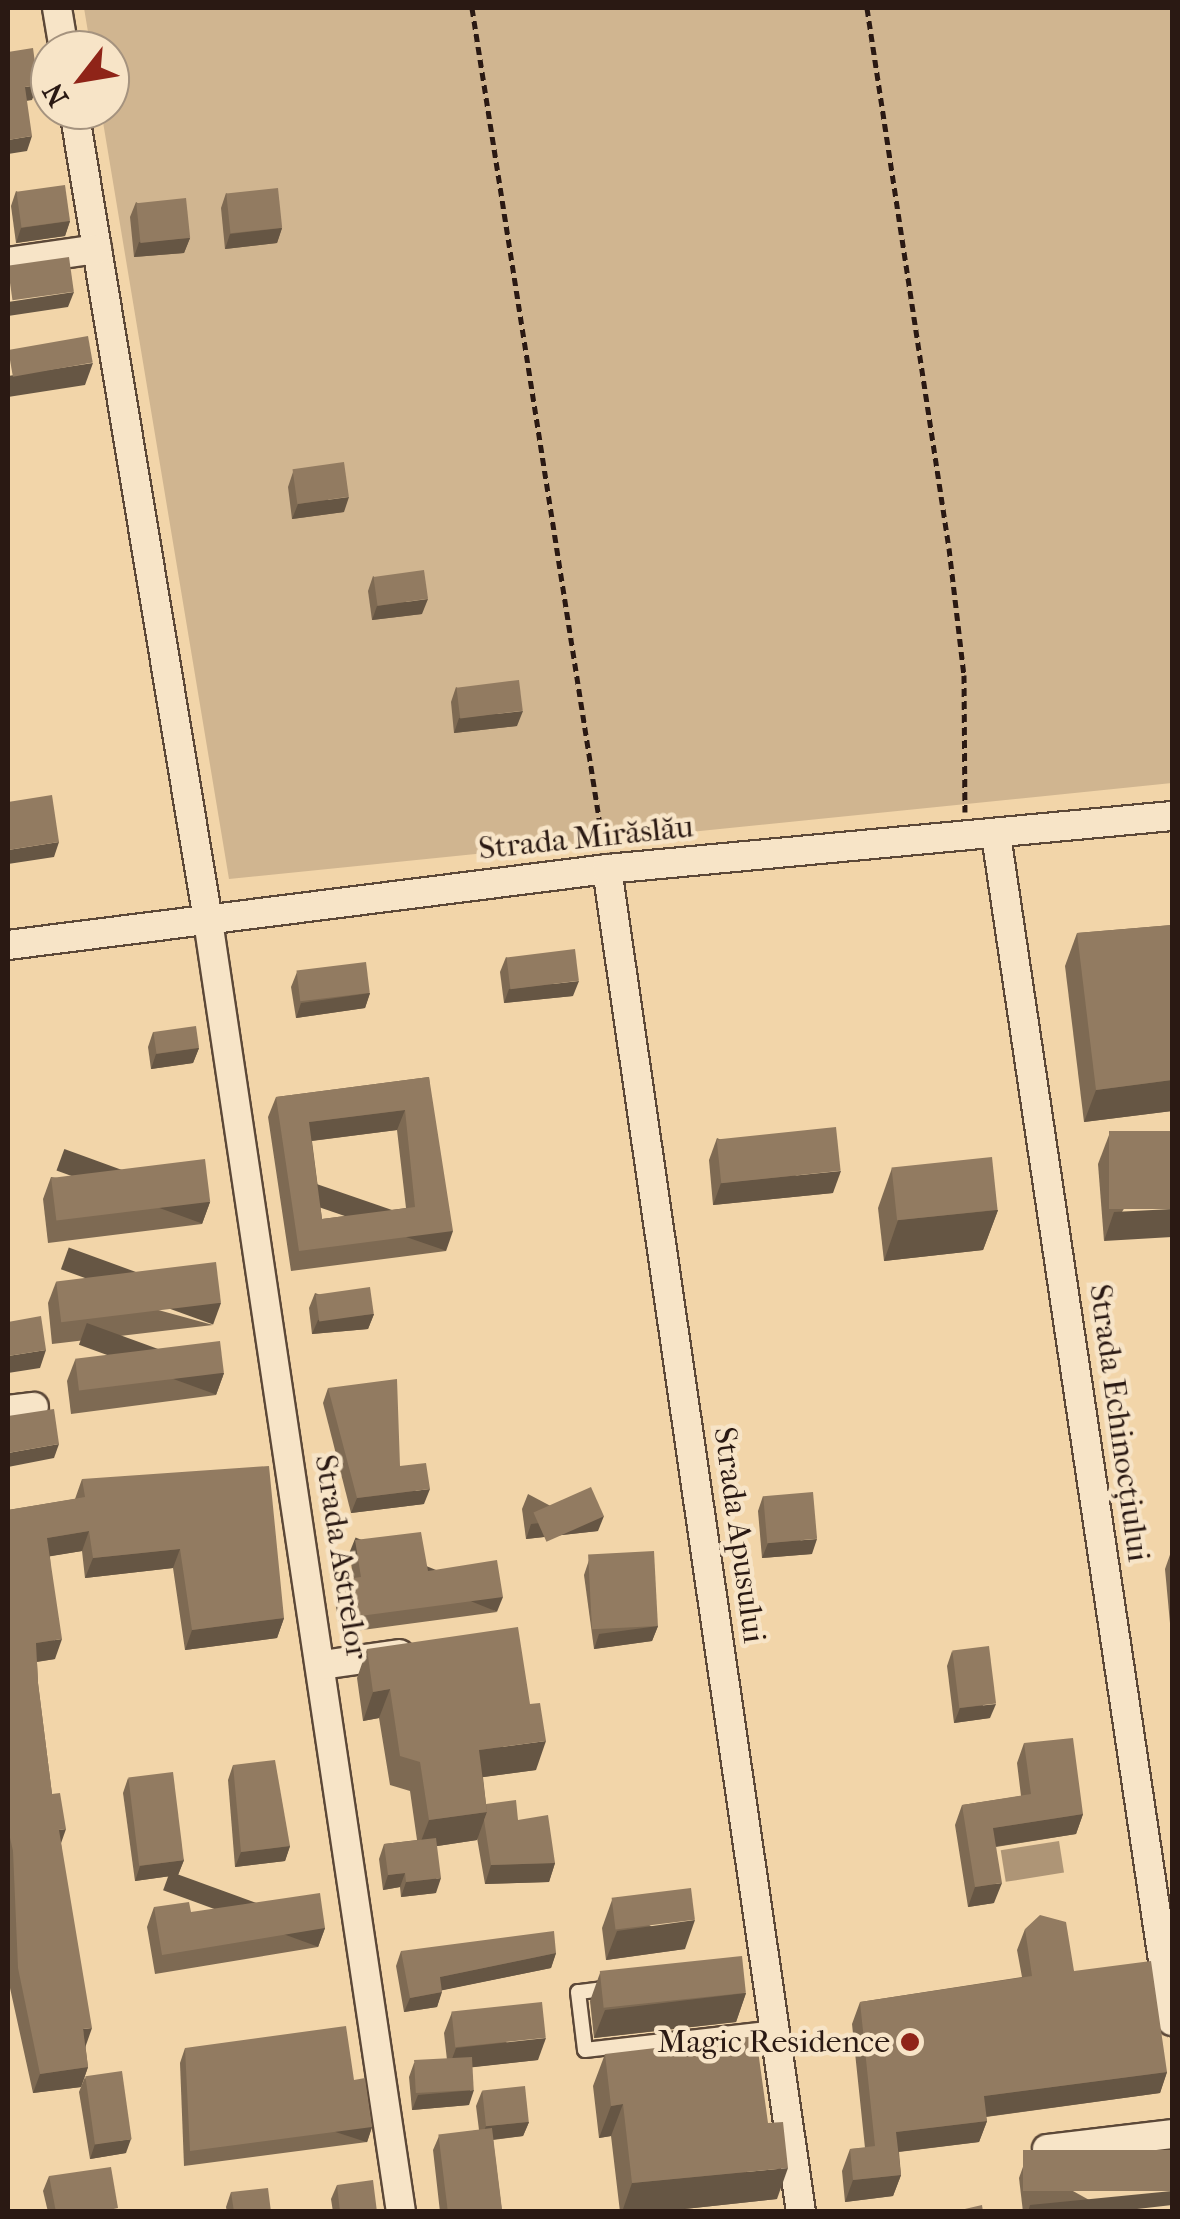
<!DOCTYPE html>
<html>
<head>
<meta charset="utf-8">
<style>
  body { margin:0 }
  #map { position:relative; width:1180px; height:2219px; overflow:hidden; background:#f2d5a9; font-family:"IM FELL French Canon",serif }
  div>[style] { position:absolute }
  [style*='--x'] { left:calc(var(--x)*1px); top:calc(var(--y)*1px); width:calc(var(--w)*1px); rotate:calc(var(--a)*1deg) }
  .green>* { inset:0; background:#d0b590 }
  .water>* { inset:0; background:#ae9576; transform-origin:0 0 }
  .path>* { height:5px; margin-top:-2.5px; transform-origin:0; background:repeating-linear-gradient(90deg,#2a1913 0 8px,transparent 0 13px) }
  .roads { filter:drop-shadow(2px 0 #5c4838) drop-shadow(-2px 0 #5c4838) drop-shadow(0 2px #5c4838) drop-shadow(0 -2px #5c4838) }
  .service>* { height:14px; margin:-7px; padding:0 7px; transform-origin:7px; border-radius:7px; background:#f7e4c7 }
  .minor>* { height:28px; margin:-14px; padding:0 14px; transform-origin:14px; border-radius:14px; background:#f7e4c7 }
  .wall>* { inset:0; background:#7e6a53 }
  .shaded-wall>* { inset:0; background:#665644; transform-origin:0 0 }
  .building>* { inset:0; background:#927b61; transform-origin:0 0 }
  .dots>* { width:28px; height:28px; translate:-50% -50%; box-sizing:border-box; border:5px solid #f7e4c7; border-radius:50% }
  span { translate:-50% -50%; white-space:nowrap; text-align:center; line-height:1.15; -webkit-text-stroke:9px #f7e4c7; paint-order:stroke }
  .street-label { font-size:32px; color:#2a1913 }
  .poi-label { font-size:32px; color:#2a1913 }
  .right { translate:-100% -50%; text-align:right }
  .frame { position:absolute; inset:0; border:10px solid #2a1913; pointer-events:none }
  .north { position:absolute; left:30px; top:30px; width:100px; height:100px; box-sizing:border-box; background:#f7e4c7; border:2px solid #a5937f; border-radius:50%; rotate:239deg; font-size:28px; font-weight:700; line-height:40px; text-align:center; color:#2a1913 }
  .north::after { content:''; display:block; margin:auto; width:35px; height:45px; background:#8f2418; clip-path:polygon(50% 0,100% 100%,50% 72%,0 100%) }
</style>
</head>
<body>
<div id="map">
  <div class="green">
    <i style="clip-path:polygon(84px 8px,1172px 8px,1172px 783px,229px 879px,101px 110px,110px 110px,110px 50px,91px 50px)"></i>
  </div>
  <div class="water">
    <i style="left:1059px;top:1841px;width:32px;height:59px;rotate:81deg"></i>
  </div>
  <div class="path">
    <i style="--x:472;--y:8;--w:846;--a:81.09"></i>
    <i style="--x:867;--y:8;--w:546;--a:81.37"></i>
    <i style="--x:949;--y:548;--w:128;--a:83.3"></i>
    <i style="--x:964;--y:675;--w:137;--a:89.6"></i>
  </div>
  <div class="roads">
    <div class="service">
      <i style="--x:612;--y:1988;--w:34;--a:173"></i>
      <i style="--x:578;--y:1992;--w:58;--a:83.1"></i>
      <i style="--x:585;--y:2050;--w:190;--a:-6.6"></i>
    </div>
    <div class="minor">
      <i style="--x:57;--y:8;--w:43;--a:80.5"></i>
      <i style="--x:74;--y:110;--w:815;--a:80.61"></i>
      <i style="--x:207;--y:914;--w:1312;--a:81.5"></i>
      <i style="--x:8;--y:262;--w:90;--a:-8.3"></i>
      <i style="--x:996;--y:835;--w:1199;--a:81.56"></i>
      <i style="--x:607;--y:869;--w:1357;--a:81.78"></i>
      <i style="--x:8;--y:945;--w:604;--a:-7.23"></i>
      <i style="--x:607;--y:869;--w:567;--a:-5.36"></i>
      <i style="--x:8;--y:1410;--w:26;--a:-7"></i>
      <i style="--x:322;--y:1665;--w:78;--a:-8.1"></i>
      <i style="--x:1047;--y:2149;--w:126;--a:-6.8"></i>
    </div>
  </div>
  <div class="wall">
    <i style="clip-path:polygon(16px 191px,70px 221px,65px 236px,16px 243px,11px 206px)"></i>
    <i style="clip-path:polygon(226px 193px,282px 228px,277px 243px,225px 249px,221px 208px)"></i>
    <i style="clip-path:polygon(136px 202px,190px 238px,184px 253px,134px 257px,130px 217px)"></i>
    <i style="clip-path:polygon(293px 472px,344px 512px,292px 519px,288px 487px)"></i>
    <i style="clip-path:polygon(373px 576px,422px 614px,372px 620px,368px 591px)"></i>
    <i style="clip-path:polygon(456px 687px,517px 726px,454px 733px,451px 702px)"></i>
    <i style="clip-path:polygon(1172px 925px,1172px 1111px,1084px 1122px,1065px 966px,1077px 933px)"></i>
    <i style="clip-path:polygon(506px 957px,573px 996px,504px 1003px,500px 972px)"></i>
    <i style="clip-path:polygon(297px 972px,370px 993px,365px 1008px,296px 1018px,291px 987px)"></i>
    <i style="clip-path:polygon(153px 1032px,199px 1048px,193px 1063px,151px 1069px,148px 1047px)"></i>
    <i style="clip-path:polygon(evenodd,429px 1077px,446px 1251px,291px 1271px,268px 1117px,276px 1097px,429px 1077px,397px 1130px,406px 1208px,322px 1219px,312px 1141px,397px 1130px)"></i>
    <i style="clip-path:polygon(1172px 1131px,1104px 1241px,1098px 1164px,1109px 1135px)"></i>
    <i style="clip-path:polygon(717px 1138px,833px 1193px,713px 1205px,709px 1160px)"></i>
    <i style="clip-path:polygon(892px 1168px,998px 1210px,983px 1250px,884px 1261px,878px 1208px)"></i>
    <i style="clip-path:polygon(51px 1177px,210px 1202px,202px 1224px,48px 1243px,43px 1199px)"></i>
    <i style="clip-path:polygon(56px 1282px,213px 1325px,52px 1344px,48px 1303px)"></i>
    <i style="clip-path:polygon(315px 1293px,374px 1314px,368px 1329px,312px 1334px,309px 1308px)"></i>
    <i style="clip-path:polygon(75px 1360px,224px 1373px,216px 1395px,71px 1414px,67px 1381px)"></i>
    <i style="clip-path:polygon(328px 1388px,400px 1466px,424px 1504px,351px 1513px,323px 1403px)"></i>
    <i style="clip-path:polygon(82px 1479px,284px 1618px,277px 1638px,185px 1650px,173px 1568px,85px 1578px,82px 1551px,50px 1556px,55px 1659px,37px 1662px,38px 1683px,52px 1794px,61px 1844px,88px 2067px,81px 2087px,33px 2093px,10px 1988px,8px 1919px,8px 1510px,75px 1499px)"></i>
    <i style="clip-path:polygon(528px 1494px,598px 1531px,526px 1539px,522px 1509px)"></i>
    <i style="clip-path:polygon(763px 1496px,812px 1554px,762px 1558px,758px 1511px)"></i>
    <i style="clip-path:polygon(355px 1540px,428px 1571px,497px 1612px,340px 1633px,334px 1594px,340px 1580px,353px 1578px,350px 1555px)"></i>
    <i style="clip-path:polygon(1172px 1549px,1172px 1645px,1165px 1569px)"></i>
    <i style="clip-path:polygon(589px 1560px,658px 1626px,652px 1641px,594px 1649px,584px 1575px)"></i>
    <i style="clip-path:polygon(367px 1649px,536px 1770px,483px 1777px,486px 1804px,518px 1820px,555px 1863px,549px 1882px,485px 1884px,477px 1838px,477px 1840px,437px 1846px,436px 1893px,401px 1897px,400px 1887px,383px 1890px,379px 1859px,384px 1844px,417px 1840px,410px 1791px,390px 1785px,379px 1718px,363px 1721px,357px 1678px)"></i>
    <i style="clip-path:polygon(952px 1651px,990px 1718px,954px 1723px,947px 1666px)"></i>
    <i style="clip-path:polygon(1024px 1743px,1083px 1814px,1076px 1834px,996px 1847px,994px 1903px,968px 1907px,955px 1825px,962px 1805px,1021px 1796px,1017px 1763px)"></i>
    <i style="clip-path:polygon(233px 1765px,290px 1846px,285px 1861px,235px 1867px,228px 1780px)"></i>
    <i style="clip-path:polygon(128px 1778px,184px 1860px,178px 1875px,135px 1881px,123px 1793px)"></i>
    <i style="clip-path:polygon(612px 1900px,685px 1949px,606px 1960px,602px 1928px)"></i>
    <i style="clip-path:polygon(154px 1907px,191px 1912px,325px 1928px,318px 1947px,155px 1974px,147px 1927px)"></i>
    <i style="clip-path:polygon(1025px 1929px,1074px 1971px,1167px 2072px,1160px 2093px,986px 2117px,987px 2121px,979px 2142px,899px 2152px,901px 2175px,893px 2196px,845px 2202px,842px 2171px,850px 2149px,865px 2148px,852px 2024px,860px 2002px,1022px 1977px,1017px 1950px)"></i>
    <i style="clip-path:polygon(401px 1951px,556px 1953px,551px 1968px,442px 1990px,437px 2007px,404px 2012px,396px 1966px)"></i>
    <i style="clip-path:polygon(600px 1973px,746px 1993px,736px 2022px,594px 2038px,590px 2001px)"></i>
    <i style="clip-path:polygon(452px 2012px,538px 2060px,472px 2067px,469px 2105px,412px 2110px,409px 2077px,414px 2063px,447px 2060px,444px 2033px)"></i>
    <i style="clip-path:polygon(185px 2048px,354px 2080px,372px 2127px,367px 2142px,184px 2166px,180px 2063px)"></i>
    <i style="clip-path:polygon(605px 2054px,777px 2199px,657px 2212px,620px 2212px,611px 2136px,599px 2138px,593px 2086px)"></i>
    <i style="clip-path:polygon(85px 2077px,126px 2153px,90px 2159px,79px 2092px)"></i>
    <i style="clip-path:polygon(482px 2091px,529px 2122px,523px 2136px,493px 2140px,502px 2212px,440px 2212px,433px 2150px,439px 2136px,479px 2130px,476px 2106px)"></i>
    <i style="clip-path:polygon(1024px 2164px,1111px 2212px,1023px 2212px,1019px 2178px)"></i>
    <i style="clip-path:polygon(49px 2176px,117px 2212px,48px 2212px,43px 2191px)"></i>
    <i style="clip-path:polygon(337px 2185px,377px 2212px,333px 2212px,331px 2199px)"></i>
    <i style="clip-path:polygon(231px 2192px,271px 2212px,227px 2212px,226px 2207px)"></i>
  </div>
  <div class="shaded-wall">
    <i style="clip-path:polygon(38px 85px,32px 100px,20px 102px,25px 87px)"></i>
    <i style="clip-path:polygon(32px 136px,27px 151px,8px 154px,8px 140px)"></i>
    <i style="clip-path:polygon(70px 221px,65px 236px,16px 243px,21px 228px)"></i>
    <i style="clip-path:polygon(282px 228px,277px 243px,225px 249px,230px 234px)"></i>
    <i style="clip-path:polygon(190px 238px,184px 253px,134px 257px,139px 242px)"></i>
    <i style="clip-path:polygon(74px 292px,68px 307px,8px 316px,8px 302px)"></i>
    <i style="clip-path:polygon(93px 363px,85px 385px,8px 397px,8px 376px)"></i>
    <i style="clip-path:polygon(349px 497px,344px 512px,292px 519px,298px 504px)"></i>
    <i style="clip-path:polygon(428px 599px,422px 614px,372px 620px,377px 606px)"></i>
    <i style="clip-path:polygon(523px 711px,517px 726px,454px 733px,459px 718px)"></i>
    <i style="clip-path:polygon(59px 842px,54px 857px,8px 864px,8px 850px)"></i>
    <i style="clip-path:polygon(579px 981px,573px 996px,504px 1003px,509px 989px)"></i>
    <i style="clip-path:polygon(370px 993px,365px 1008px,296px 1018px,301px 1003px)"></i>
    <i style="clip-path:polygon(199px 1048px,193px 1063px,151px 1069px,156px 1054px)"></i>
    <i style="clip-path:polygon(1172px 1080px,1172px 1111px,1084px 1122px,1096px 1090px)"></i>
    <i style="clip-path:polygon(405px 1110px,397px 1130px,302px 1142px,309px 1122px)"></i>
    <i style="clip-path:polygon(841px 1171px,833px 1193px,713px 1205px,721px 1183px)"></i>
    <i style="left:210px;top:1202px;width:23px;height:155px;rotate:110deg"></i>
    <i style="clip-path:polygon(1172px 1209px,1172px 1237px,1104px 1241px,1114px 1212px)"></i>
    <i style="clip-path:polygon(998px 1210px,983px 1250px,884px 1261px,898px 1220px)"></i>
    <i style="left:453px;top:1231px;width:21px;height:155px;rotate:109deg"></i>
    <i style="left:221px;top:1303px;width:23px;height:162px;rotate:110deg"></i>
    <i style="clip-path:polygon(374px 1314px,368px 1329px,312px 1334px,318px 1320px)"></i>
    <i style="clip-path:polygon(46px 1350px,40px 1368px,8px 1373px,8px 1356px)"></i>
    <i style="left:224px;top:1373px;width:23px;height:146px;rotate:110deg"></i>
    <i style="clip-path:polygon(59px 1444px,54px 1458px,8px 1467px,8px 1453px)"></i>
    <i style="clip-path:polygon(430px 1489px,424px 1504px,351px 1513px,357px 1498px)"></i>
    <i style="clip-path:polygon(604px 1516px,598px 1531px,526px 1539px,531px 1524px)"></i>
    <i style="clip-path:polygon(89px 1531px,82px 1551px,40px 1558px,47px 1538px)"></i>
    <i style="clip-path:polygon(817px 1539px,812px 1554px,762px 1558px,768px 1543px)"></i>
    <i style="clip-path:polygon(180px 1549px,173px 1568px,85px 1578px,93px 1558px)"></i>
    <i style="left:503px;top:1597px;width:16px;height:159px;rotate:112deg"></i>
    <i style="clip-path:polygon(284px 1618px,277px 1638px,185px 1650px,192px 1630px)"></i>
    <i style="clip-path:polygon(658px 1626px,652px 1641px,594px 1649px,599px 1634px)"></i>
    <i style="clip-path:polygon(62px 1639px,55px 1659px,28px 1663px,36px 1643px)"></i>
    <i style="clip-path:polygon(390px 1689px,379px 1718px,363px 1721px,373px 1692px)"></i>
    <i style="clip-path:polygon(996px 1704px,990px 1718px,954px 1723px,960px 1708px)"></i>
    <i style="clip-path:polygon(546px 1741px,536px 1770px,469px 1779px,479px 1750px)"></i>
    <i style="clip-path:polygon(487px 1812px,477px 1840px,418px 1849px,429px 1820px)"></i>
    <i style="clip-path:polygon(1083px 1814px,1076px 1834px,986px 1848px,993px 1828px)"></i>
    <i style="clip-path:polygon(66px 1829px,59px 1849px,59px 1830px)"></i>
    <i style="clip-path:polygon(290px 1846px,285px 1861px,235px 1867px,241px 1852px)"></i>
    <i style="clip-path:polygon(184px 1860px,178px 1875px,135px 1881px,140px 1866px)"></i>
    <i style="clip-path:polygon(555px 1863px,549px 1882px,485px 1884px,491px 1865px)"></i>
    <i style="clip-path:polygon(405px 1873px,400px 1887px,383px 1890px,388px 1875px)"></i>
    <i style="clip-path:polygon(441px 1878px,436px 1893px,401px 1897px,406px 1882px)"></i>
    <i style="clip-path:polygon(1002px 1883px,994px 1903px,968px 1907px,975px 1887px)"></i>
    <i style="clip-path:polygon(695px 1920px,685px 1949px,606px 1960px,617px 1931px)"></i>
    <i style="left:325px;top:1928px;width:20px;height:165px;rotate:110deg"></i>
    <i style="clip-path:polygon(556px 1953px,551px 1968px,434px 1992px,440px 1977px)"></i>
    <i style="clip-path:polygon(442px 1992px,437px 2007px,404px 2012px,410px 1998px)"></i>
    <i style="clip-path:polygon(746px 1993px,736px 2022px,594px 2038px,605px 2010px)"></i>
    <i style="clip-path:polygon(92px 2028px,85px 2048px,83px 2029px)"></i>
    <i style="clip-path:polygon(546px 2038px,538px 2060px,448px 2070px,456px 2048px)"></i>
    <i style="clip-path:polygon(88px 2067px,81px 2087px,33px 2093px,40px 2074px)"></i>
    <i style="clip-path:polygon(1167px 2072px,1160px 2093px,976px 2118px,984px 2096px)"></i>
    <i style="clip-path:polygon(474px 2090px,469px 2105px,412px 2110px,418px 2095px)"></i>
    <i style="clip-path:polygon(623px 2104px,611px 2136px,599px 2138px,611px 2106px)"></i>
    <i style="clip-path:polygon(987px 2121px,979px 2142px,888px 2153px,896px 2132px)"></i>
    <i style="clip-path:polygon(529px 2122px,523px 2136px,480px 2141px,486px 2126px)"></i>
    <i style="left:372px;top:2127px;width:16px;height:184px;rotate:108deg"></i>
    <i style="clip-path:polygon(131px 2139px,126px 2153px,90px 2159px,95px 2144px)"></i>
    <i style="clip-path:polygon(788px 2168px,777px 2199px,657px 2212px,622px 2212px,632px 2183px)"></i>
    <i style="clip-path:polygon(901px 2175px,893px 2196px,845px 2202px,853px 2180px)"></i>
    <i style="clip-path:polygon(1172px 2191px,1172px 2205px,1111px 2212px,1028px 2212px,1030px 2205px)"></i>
  </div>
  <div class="building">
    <i style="clip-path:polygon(33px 48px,38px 85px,25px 87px,32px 136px,8px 140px,8px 52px)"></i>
    <i style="left:65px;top:185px;width:36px;height:49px;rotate:82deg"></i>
    <i style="left:278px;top:188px;width:40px;height:52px;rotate:84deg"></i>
    <i style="left:186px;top:198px;width:40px;height:50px;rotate:84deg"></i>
    <i style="left:69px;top:257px;width:35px;height:62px;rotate:82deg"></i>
    <i style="left:88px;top:336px;width:27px;height:81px;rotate:80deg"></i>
    <i style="left:344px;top:462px;width:35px;height:52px;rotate:82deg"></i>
    <i style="left:424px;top:570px;width:29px;height:51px;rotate:82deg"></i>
    <i style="left:519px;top:680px;width:31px;height:63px;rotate:83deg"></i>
    <i style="clip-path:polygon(52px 795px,59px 842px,8px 850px,8px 802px)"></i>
    <i style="clip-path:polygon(1172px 925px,1172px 1080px,1096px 1090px,1077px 933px)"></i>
    <i style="left:575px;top:949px;width:32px;height:69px;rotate:83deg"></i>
    <i style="left:366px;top:962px;width:31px;height:70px;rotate:83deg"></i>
    <i style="left:196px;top:1026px;width:22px;height:43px;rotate:82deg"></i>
    <i style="clip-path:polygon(evenodd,429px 1077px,453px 1231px,299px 1251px,276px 1097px,429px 1077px,405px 1110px,415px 1207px,322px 1219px,309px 1122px,405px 1110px)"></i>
    <i style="left:836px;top:1127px;width:44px;height:120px;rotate:84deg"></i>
    <i style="left:1172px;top:1131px;width:78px;height:63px;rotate:90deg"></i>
    <i style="left:992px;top:1157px;width:53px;height:101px;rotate:84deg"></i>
    <i style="left:205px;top:1159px;width:43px;height:155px;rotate:83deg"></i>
    <i style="left:216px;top:1262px;width:41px;height:161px;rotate:83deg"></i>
    <i style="left:370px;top:1287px;width:27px;height:55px;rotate:82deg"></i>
    <i style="clip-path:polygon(41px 1316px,46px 1350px,8px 1356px,8px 1322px)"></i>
    <i style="left:220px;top:1341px;width:32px;height:146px;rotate:83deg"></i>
    <i style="clip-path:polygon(397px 1379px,400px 1466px,426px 1463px,430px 1489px,357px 1498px,328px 1388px)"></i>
    <i style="clip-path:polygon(54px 1409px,59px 1444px,8px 1453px,8px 1416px)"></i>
    <i style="clip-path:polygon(269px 1466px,284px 1618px,192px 1630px,180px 1549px,93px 1558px,89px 1531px,47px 1538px,62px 1639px,36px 1643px,38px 1683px,52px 1794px,60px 1793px,66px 1829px,59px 1830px,92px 2028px,83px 2029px,88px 2067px,40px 2074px,18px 1968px,13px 1851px,8px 1829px,8px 1510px,85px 1497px,82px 1479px)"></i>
    <i style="left:591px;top:1487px;width:32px;height:63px;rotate:66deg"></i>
    <i style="left:813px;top:1492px;width:47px;height:50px;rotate:85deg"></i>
    <i style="clip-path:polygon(421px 1532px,428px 1571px,497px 1560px,503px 1597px,345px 1618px,340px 1580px,361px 1577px,355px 1540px)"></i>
    <i style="left:654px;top:1551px;width:75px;height:66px;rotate:87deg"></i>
    <i style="clip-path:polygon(518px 1627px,530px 1704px,540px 1703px,546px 1741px,479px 1750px,487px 1812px,429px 1820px,420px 1762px,400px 1756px,390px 1689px,373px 1692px,367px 1649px)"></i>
    <i style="left:989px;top:1646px;width:58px;height:37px;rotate:83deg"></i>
    <i style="clip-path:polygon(1073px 1738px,1083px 1814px,993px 1828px,1002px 1883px,975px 1887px,962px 1805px,1031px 1794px,1024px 1743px)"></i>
    <i style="clip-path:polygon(275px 1760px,290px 1846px,241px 1852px,233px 1765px)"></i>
    <i style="left:173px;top:1772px;width:89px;height:45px;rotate:83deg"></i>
    <i style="clip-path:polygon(516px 1800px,518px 1820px,548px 1815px,555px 1863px,491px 1865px,484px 1820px,487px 1812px,486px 1804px)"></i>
    <i style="clip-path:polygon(436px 1838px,441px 1878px,406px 1882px,405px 1873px,388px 1875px,384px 1844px)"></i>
    <i style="left:691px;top:1888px;width:32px;height:80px;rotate:83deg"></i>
    <i style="clip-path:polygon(320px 1893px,325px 1928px,162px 1955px,154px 1907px,189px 1902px,191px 1912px)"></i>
    <i style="clip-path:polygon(1040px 1915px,1066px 1922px,1074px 1971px,1151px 1961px,1167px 2072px,984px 2096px,987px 2121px,896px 2132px,901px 2175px,853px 2180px,850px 2149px,875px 2146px,860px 2002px,1032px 1976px,1025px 1929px)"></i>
    <i style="clip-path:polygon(554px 1931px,556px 1953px,440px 1977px,442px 1992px,410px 1998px,401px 1951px)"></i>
    <i style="left:742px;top:1956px;width:37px;height:143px;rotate:84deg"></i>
    <i style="left:542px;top:2002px;width:36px;height:91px;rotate:84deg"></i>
    <i style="clip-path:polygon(346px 2026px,354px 2080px,365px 2078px,372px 2127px,190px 2151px,185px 2048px)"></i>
    <i style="clip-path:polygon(756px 2036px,768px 2123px,783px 2122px,788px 2168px,632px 2183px,623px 2104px,611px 2106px,605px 2054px)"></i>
    <i style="left:472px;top:2057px;width:33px;height:58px;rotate:87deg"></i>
    <i style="left:122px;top:2071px;width:69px;height:37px;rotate:82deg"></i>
    <i style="left:525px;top:2086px;width:36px;height:43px;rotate:84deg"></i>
    <i style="left:492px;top:2128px;width:85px;height:54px;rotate:83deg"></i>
    <i style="left:1172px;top:2150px;width:41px;height:149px;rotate:90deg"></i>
    <i style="clip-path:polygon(111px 2167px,118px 2208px,100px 2212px,56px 2212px,49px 2176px)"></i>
    <i style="clip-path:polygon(373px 2180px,377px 2212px,340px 2212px,337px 2185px)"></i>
    <i style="clip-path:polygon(268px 2188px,271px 2212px,234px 2212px,231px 2192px)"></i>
    <i style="clip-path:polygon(982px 2205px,983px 2212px,952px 2212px)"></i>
  </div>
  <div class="dots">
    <i style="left:910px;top:2042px;background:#8f2418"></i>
  </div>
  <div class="street-label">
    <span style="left:586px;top:838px;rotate:-6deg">Strada Mirăslău</span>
    <span style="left:1119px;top:1423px;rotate:82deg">Strada Echinocțiului</span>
    <span style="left:739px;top:1535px;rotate:82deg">Strada Apusului</span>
    <span style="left:341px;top:1557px;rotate:81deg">Strada Astrelor</span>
  </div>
  <div class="poi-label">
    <span class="right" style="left:890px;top:2042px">Magic Residence</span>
  </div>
  <div class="frame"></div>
  <div class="north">N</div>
</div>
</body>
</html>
